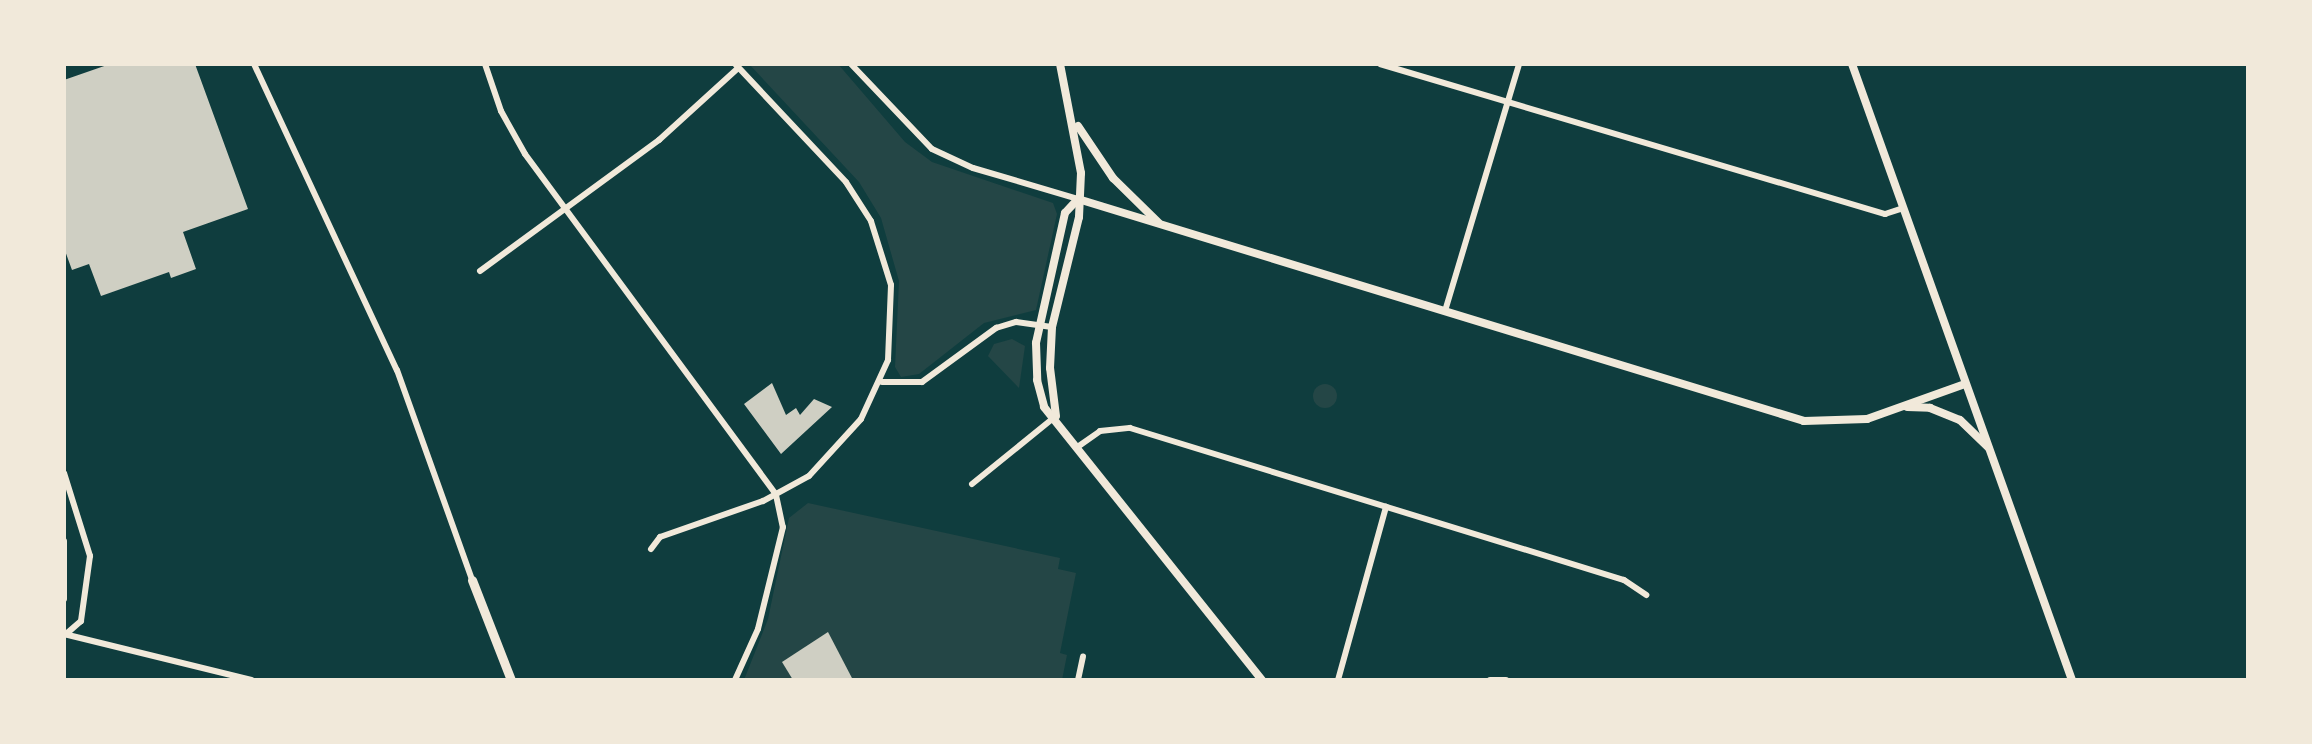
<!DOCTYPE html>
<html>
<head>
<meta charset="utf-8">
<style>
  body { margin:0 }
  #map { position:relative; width:2312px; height:744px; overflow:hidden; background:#0f3d3e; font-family:Signika,sans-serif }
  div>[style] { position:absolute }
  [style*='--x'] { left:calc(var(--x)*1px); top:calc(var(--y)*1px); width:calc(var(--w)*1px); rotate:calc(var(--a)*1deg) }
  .green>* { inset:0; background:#244646 }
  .round { border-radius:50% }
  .building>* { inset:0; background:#cfcfc3 }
  .minor>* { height:6px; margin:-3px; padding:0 3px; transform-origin:3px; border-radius:3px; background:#f1e9da }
  .tertiary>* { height:8px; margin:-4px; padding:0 4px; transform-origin:4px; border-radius:4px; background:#f1e9da }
  .secondary>* { height:9px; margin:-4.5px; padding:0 4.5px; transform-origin:4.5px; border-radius:4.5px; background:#f1e9da }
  span { translate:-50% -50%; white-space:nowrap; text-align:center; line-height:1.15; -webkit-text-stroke:6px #f1e9da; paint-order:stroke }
  .frame { position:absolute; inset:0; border:66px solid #f1e9da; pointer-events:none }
</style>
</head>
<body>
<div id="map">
  <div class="green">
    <i style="clip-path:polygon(749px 64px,838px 64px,905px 142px,932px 162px,1053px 203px,1057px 214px,1036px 310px,984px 323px,919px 374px,901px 377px,895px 367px,899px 281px,881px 218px,859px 182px)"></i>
    <i style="clip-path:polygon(1012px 339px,1025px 346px,1019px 388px,988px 356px,994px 344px)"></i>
    <i class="round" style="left:1313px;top:384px;width:24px;height:24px"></i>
    <i style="clip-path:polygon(808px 503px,1060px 558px,1058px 569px,1076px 573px,1060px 653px,1067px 655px,1062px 680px,744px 680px,768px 619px,789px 518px)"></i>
  </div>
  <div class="building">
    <i style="clip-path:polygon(110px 64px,195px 64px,248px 209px,183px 232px,196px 269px,171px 278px,169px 272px,101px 296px,89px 264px,72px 270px,64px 248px,64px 80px)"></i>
    <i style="clip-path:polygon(772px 383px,786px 415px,796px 408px,800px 415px,814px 399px,832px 407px,781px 454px,744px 404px)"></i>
    <i style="clip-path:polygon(828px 632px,853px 680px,793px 680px,782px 662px)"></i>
  </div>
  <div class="minor">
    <i style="--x:254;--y:64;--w:338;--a:65"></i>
    <i style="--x:397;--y:370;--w:223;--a:70.3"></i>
    <i style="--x:485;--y:64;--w:50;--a:71.2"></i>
    <i style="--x:501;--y:111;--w:49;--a:60.8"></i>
    <i style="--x:525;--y:154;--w:423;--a:53.6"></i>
    <i style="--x:776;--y:495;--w:33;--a:78"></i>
    <i style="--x:783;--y:527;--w:105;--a:103.8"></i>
    <i style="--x:758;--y:629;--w:56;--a:114.3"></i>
    <i style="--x:851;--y:64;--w:117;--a:46.4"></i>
    <i style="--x:932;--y:149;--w:45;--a:24.9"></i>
    <i style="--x:973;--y:168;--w:109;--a:16.4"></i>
    <i style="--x:1380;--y:64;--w:527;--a:16.54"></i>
    <i style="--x:1885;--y:214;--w:19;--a:-18"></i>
    <i style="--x:480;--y:271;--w:222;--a:-36.2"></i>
    <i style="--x:659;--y:140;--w:107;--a:-42.3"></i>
    <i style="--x:1445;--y:311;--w:258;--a:-73.3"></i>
    <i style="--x:882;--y:382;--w:40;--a:0"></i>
    <i style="--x:922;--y:382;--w:92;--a:-36.1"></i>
    <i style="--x:996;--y:328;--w:21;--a:-17"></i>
    <i style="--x:1016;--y:322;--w:36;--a:8"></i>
    <i style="--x:1076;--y:448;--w:29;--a:-35"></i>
    <i style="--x:1100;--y:431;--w:30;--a:-6"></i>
    <i style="--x:1130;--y:428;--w:517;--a:17.1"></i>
    <i style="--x:1624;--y:580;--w:27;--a:34"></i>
    <i style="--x:64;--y:473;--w:87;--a:72.6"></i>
    <i style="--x:90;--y:556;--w:66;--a:97.9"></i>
    <i style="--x:81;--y:621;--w:20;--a:139"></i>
    <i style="--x:972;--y:484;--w:108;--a:-39"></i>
    <i style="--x:64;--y:541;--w:58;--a:90"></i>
    <i style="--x:651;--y:549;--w:15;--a:-53"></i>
    <i style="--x:660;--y:537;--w:109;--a:-19.3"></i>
    <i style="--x:763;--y:501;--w:52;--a:-28.5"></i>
    <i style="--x:809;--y:476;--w:77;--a:-47.6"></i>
    <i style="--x:861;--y:419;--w:65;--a:-65.4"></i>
    <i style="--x:888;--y:360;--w:75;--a:-87.7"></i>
    <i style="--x:891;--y:285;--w:67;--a:-107.4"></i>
    <i style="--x:871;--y:221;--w:46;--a:-122.7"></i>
    <i style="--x:846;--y:182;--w:162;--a:-133.2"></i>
    <i style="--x:64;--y:634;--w:193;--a:13.8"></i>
    <i style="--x:1078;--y:680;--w:24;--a:-78"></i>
    <i style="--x:1338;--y:680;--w:180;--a:-74.5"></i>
    <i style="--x:1490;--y:680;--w:16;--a:0"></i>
  </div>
  <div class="tertiary">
    <i style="--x:1852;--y:64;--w:654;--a:70.35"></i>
    <i style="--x:1078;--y:126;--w:63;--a:56.1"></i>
    <i style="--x:1113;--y:178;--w:64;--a:44.4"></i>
    <i style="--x:1078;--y:199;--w:759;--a:17"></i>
    <i style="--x:1804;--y:421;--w:63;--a:-1.8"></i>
    <i style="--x:1867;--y:419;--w:104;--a:-19.7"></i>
    <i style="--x:1078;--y:199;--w:19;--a:133"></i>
    <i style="--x:1065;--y:213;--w:133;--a:102.6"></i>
    <i style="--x:1036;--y:343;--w:37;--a:88"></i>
    <i style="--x:1037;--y:380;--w:28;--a:75"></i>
    <i style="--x:1044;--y:407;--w:349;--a:51.4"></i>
    <i style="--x:1907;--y:407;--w:23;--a:2"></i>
    <i style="--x:1930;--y:408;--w:32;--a:22"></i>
    <i style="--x:1960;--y:420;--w:39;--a:44"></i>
    <i style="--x:1056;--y:416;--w:48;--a:-97.1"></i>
    <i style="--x:1050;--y:368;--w:41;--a:-87.2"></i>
    <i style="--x:1052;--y:327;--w:113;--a:-76.2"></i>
    <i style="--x:1079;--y:217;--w:44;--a:-87.4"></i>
    <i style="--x:1081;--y:173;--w:111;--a:-100.9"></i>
  </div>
  <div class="secondary">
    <i style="--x:472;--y:580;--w:107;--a:68.7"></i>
  </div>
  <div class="frame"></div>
</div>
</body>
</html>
